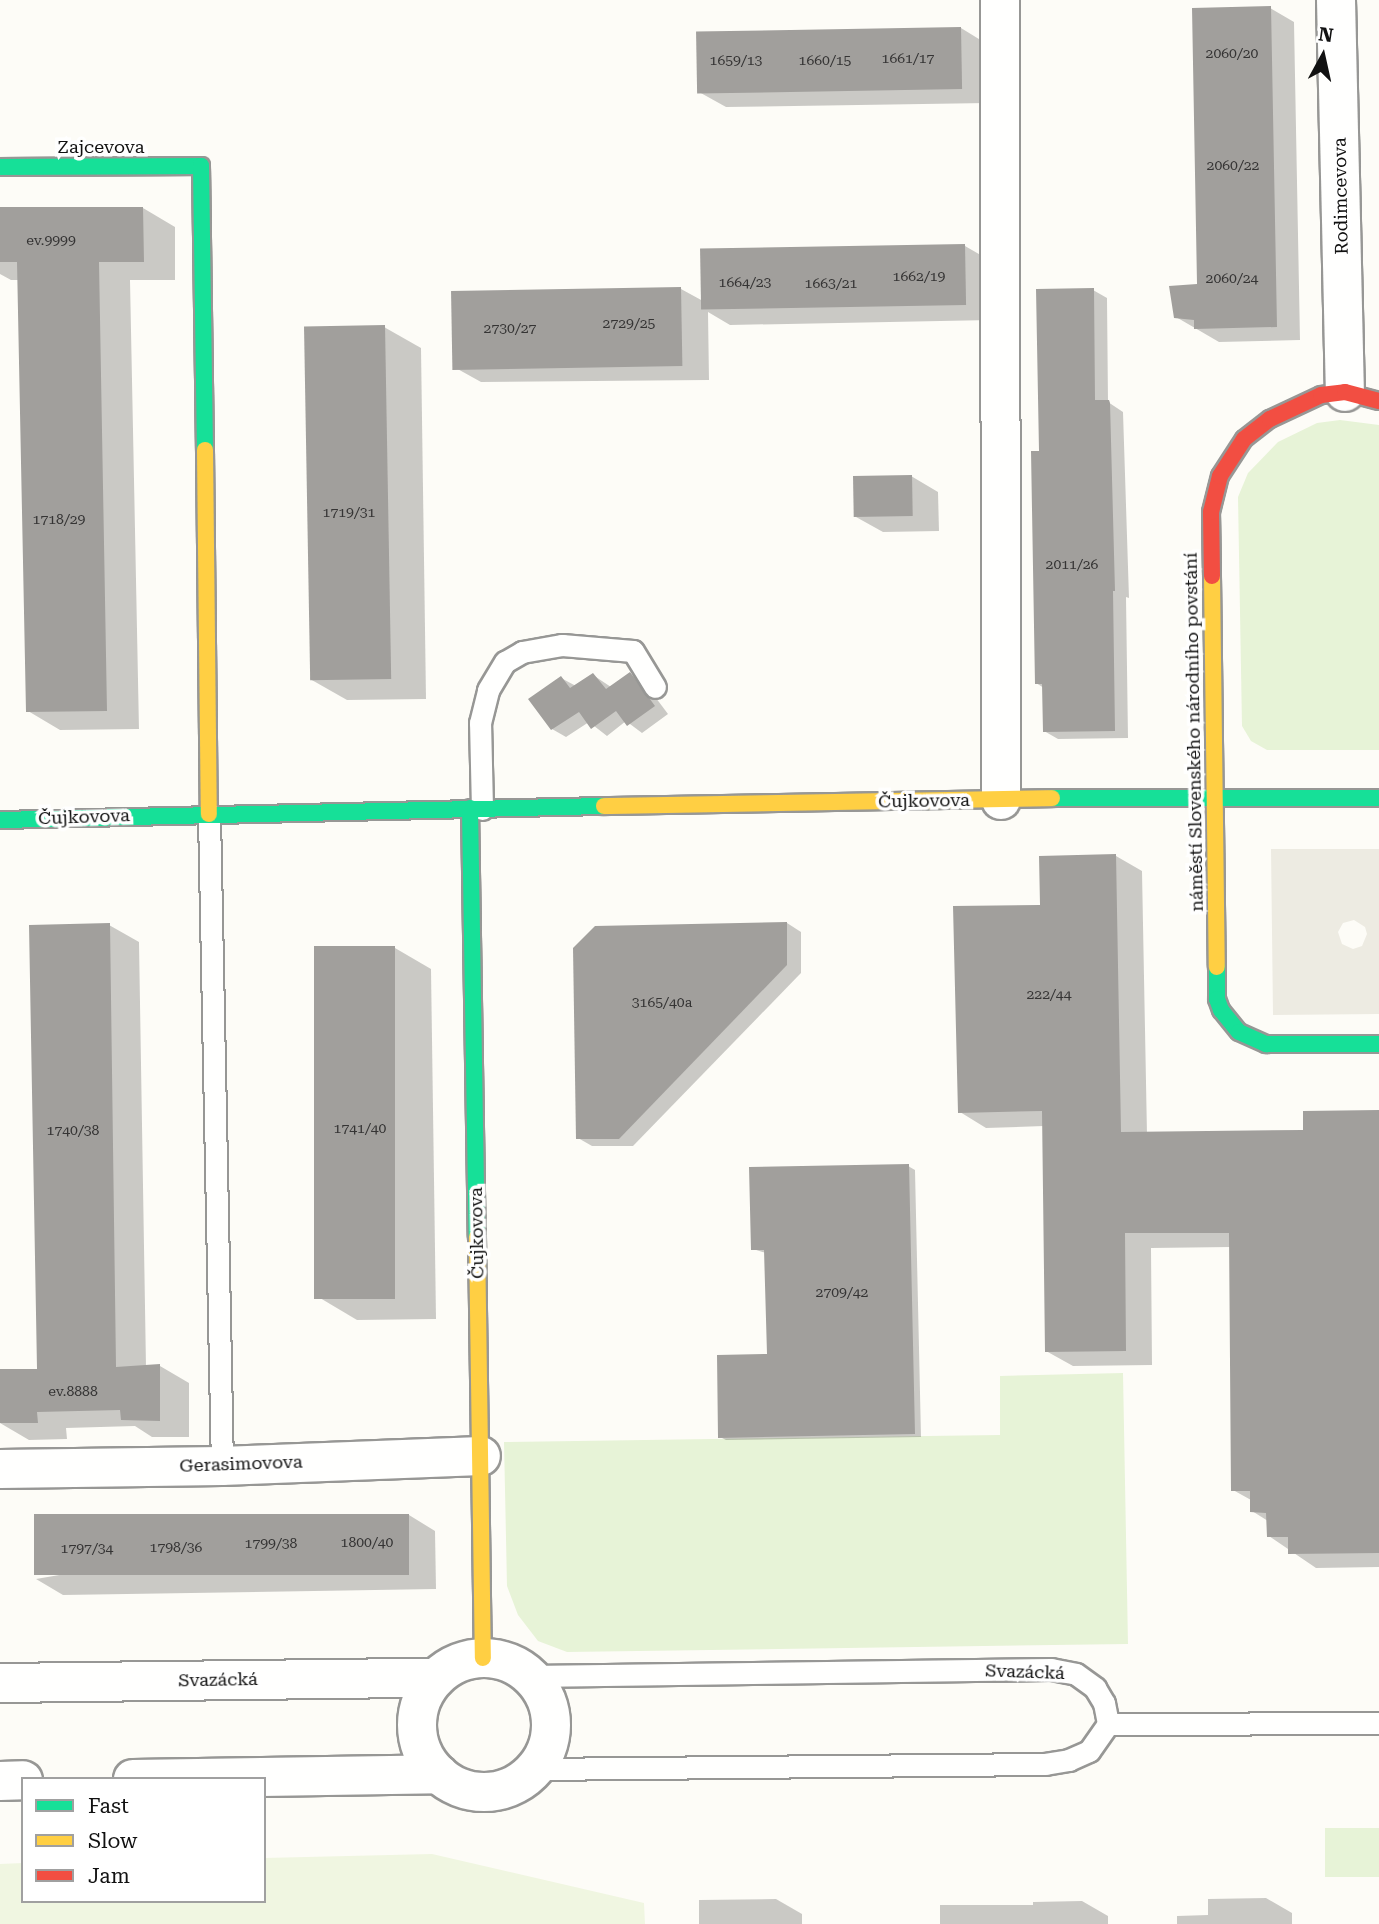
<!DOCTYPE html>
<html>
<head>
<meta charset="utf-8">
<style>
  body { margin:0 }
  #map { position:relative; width:1379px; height:1924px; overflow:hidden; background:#fdfcf7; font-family:"Roboto Serif",serif }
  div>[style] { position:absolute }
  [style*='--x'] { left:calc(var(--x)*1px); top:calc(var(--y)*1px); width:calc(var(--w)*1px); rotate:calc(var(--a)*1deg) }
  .green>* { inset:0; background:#e7f3d7; transform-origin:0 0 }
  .pitch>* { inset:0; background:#f0f6e1 }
  .plaza>* { inset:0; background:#edebe2 }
  .shadow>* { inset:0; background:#0003 }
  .building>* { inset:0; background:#a19f9c; transform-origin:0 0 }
  .roads { filter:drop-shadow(2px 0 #979795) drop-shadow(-2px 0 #979795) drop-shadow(0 2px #979795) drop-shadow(0 -2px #979795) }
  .lane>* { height:21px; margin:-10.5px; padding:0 10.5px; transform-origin:10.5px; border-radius:10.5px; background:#fffffe }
  .street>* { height:38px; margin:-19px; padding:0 19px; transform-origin:19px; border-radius:19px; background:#fffffe }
  .street>.ring { margin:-19px; padding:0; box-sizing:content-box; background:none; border:38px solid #fffffe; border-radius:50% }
  .fast>* { height:16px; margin:-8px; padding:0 8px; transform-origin:8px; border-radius:8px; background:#16e098 }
  .slow>* { height:16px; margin:-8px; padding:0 8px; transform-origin:8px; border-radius:8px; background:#ffcf43 }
  .jam>* { height:16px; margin:-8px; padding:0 8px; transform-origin:8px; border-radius:8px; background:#f24e42 }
  span { translate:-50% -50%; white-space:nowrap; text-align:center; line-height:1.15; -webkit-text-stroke:7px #fff; paint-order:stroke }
  .number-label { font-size:14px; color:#353434 }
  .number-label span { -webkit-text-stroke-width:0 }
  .street-label { font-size:18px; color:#111 }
  .legend { position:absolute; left:21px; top:1777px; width:245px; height:126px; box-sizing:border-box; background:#fff; border:2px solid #a0a0a0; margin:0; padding:9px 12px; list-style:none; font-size:21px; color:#111 }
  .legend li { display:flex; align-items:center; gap:14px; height:35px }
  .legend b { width:35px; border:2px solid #a0a0a0 }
  .north { position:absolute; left:1288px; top:21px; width:70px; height:70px; -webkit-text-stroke:5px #fff; paint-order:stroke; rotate:8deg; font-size:19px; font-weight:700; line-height:28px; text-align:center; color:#111 }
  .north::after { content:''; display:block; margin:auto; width:24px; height:32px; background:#111; clip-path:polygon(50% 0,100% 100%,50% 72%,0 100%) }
</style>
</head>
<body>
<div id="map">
  <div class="green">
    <i style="clip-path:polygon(1340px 420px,1379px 425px,1379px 750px,1267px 750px,1251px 741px,1242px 726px,1238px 497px,1248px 473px,1278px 442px,1317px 423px)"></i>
    <i style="clip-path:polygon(1123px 1373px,1128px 1644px,567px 1652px,538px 1641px,518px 1615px,507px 1586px,504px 1442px,1000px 1435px,1000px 1376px)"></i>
    <i style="left:1379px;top:1828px;width:49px;height:54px;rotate:90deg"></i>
  </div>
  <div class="pitch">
    <i style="clip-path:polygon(432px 1854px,644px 1903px,645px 1924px,0 1924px,0 1864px,23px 1863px,23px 1901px,264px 1901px,264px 1858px)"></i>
  </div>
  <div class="plaza">
    <i style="clip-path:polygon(evenodd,1271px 849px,1379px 849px,1379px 1014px,1273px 1015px,1271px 849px,1354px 920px,1365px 927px,1367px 934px,1362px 946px,1353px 949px,1342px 944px,1338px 932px,1343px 923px,1354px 920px)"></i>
  </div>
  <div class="shadow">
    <i style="clip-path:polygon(1270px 8px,1294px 22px,1300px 340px,1219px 342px,1176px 317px,1199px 285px)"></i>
    <i style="clip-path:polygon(961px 28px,987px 44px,988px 103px,726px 107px,699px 92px)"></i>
    <i style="clip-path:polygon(143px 208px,175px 227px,175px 280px,130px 280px,139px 729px,60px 730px,28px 711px,19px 280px,11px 280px,0 274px,0 209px)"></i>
    <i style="clip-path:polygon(965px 246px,991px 261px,992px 320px,730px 325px,708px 312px,709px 380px,481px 382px,454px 367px,681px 289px,703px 301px)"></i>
    <i style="clip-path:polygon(1093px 290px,1107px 298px,1108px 402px,1123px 412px,1129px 598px,1126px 597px,1128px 738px,1058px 739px,1044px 731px,1044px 688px,1036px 683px,1041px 453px)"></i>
    <i style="clip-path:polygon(384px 327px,421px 348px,426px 699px,347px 700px,310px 679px)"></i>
    <i style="clip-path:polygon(911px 476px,938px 492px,939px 531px,883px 532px,856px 517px)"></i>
    <i style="clip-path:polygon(630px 674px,644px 682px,668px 714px,642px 733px,626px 721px,607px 736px,589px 722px,566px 737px,552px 729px,561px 678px,576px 686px,593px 675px,611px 687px)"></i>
    <i style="clip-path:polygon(1116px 856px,1142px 871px,1147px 1134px,1305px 1132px,1379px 1112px,1379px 1567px,1316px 1568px,1269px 1536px,1268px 1521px,1252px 1511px,1251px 1500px,1233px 1490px,1231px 1247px,1151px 1248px,1152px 1365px,1073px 1366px,1046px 1351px,1044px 1126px,986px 1128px,960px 1112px,1042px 906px)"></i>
    <i style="clip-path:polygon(787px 923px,801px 932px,801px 973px,633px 1146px,592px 1146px,578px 1138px)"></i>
    <i style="clip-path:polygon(109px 925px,139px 942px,146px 1367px,160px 1366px,189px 1383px,189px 1437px,152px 1437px,135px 1426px,66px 1428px,67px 1439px,29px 1440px,0 1423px,0 1370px,39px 1371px)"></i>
    <i style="clip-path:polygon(395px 948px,431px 969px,436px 1319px,357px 1320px,320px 1298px)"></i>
    <i style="clip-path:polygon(908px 1166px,915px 1170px,921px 1437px,726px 1440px,720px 1437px,768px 1356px,766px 1253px,753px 1249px)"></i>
    <i style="clip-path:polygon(409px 1515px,435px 1531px,436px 1589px,63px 1595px,36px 1579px)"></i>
    <i style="clip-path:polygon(1266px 1898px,1292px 1913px,1292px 1924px,1177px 1924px,1177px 1916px,1208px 1915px,1208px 1899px)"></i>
    <i style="clip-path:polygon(776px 1899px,802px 1914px,802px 1924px,699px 1924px,699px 1900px)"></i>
    <i style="clip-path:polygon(1082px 1901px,1108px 1916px,1108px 1924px,940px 1924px,940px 1905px,1033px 1905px,1033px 1902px)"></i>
  </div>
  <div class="building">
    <i style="clip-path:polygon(1271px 6px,1277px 327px,1194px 329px,1194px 320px,1174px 318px,1169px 286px,1197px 284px,1192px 8px)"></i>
    <i style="left:961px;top:27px;width:62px;height:265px;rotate:89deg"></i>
    <i style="clip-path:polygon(0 207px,143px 207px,144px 262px,99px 262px,107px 711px,26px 712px,17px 262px,0 262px)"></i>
    <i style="left:965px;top:244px;width:61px;height:265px;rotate:89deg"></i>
    <i style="left:681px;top:287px;width:79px;height:230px;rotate:89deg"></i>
    <i style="clip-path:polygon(1094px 288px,1095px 400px,1109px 400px,1110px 403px,1115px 591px,1113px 591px,1115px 731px,1043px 732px,1042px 684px,1035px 684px,1031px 451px,1039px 451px,1036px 289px)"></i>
    <i style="left:385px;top:325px;width:354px;height:81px;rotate:89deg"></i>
    <i style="left:912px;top:475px;width:41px;height:59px;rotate:89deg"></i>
    <i style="clip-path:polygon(630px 672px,655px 706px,627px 726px,616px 711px,591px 729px,579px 712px,551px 730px,528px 699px,561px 676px,570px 688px,593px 673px,606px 689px)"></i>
    <i style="clip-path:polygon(1116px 854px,1121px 1132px,1303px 1130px,1303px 1111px,1379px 1110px,1379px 1553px,1288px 1554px,1288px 1537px,1267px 1537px,1266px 1513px,1250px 1512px,1250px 1491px,1231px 1491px,1229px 1233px,1125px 1233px,1126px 1351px,1045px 1352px,1042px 1111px,958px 1113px,953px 906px,1040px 905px,1039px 856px)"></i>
    <i style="clip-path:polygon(787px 922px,787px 965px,619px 1139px,576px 1139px,573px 948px,595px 926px)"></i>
    <i style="clip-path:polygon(110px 923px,116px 1367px,160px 1364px,160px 1421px,121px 1420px,120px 1410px,37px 1412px,38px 1423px,0 1423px,0 1369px,37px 1369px,29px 925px)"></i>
    <i style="left:314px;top:946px;width:81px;height:353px"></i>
    <i style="clip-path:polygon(909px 1164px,915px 1434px,718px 1438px,717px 1355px,767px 1354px,764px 1250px,751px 1250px,749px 1167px)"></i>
    <i style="left:409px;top:1514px;width:61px;height:375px;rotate:90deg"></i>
  </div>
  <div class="roads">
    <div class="lane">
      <i style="--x:482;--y:809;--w:86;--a:-91.3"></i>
      <i style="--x:480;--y:723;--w:34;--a:-76"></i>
      <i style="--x:488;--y:690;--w:33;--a:-59"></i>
      <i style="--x:505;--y:662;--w:20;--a:-30"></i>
      <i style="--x:522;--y:652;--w:41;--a:-9.9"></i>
      <i style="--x:562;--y:645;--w:71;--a:4.8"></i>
      <i style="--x:633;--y:651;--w:42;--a:58.6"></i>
      <i style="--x:209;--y:814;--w:652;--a:88.86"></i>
      <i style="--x:530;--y:1676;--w:521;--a:-0.77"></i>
      <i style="--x:1051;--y:1669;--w:25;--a:11"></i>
      <i style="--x:1076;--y:1674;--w:24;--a:36"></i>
      <i style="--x:1095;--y:1688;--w:17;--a:59"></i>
      <i style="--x:1104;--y:1703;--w:21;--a:79"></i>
      <i style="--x:1108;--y:1724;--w:33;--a:125"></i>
      <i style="--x:1089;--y:1751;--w:22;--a:156"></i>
      <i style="--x:1069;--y:1760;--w:24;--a:171"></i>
      <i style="--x:1045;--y:1764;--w:511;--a:179.44"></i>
      <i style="--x:1108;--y:1724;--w:271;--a:-0.2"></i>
    </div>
    <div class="street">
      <i style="--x:1000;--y:0;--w:800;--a:89.93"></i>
      <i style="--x:1336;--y:0;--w:392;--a:88.7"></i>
      <i style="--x:0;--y:1469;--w:222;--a:-0.8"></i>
      <i style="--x:222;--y:1466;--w:259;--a:-2.2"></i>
      <i class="ring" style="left:417px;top:1658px;width:96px;height:96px"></i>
      <i style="--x:0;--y:1683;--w:436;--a:-0.7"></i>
      <i style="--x:133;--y:1779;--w:306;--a:-0.9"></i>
      <i style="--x:0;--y:1781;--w:23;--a:-2"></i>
    </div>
    <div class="fast">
      <i style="--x:0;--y:167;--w:201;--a:-0.3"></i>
      <i style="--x:201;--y:166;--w:284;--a:89.2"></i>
      <i style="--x:1052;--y:798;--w:327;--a:0"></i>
      <i style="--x:470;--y:808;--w:429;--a:89.1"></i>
      <i style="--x:0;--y:820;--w:604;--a:-1.33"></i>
      <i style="--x:1217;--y:967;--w:32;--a:90"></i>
      <i style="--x:1217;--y:999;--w:12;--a:70"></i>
      <i style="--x:1221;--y:1010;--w:28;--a:51"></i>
      <i style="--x:1239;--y:1032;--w:30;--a:24"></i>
      <i style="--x:1266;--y:1044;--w:113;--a:0"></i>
    </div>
    <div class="slow">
      <i style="--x:205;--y:450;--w:364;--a:89.4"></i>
      <i style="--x:1212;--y:576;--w:391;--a:89.3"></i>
      <i style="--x:604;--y:806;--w:448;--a:-1"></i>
      <i style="--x:477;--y:1237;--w:421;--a:89.2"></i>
    </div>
    <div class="jam">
      <i style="--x:1212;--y:576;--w:64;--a:-90.9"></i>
      <i style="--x:1211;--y:512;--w:37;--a:-76"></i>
      <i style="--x:1220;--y:476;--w:44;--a:-57"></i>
      <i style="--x:1244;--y:439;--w:33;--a:-38"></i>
      <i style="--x:1270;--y:419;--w:56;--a:-25.2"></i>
      <i style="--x:1321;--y:395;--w:24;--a:-7"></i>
      <i style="--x:1345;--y:392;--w:35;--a:15"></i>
    </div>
  </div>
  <div class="number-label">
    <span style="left:1232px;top:53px">2060/20</span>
    <span style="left:908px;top:58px">1661/17</span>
    <span style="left:736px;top:60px">1659/13</span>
    <span style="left:825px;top:60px">1660/15</span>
    <span style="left:1233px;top:165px">2060/22</span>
    <span style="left:51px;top:240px">ev.9999</span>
    <span style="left:919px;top:276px">1662/19</span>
    <span style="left:1232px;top:278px">2060/24</span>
    <span style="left:745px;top:282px">1664/23</span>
    <span style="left:831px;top:283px">1663/21</span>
    <span style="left:629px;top:323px">2729/25</span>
    <span style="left:510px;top:328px">2730/27</span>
    <span style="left:349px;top:512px">1719/31</span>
    <span style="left:59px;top:519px">1718/29</span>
    <span style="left:1072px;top:564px">2011/26</span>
    <span style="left:1049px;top:994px">222/44</span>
    <span style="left:662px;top:1002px">3165/40a</span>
    <span style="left:360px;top:1128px">1741/40</span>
    <span style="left:73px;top:1130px">1740/38</span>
    <span style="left:842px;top:1292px">2709/42</span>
    <span style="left:73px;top:1391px">ev.8888</span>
    <span style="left:367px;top:1542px">1800/40</span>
    <span style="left:271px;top:1543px">1799/38</span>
    <span style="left:176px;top:1547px">1798/36</span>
    <span style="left:87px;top:1548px">1797/34</span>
  </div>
  <div class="street-label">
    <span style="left:101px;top:147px">Zajcevova</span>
    <span style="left:1341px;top:196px;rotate:-91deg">Rodimcevova</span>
    <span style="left:1194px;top:732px;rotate:-91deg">náměstí Slovenského národního povstání</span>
    <span style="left:924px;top:801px;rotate:-1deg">Čujkovova</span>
    <span style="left:84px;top:817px;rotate:-2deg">Čujkovova</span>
    <span style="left:477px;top:1233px;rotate:-91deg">Čujkovova</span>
    <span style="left:241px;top:1464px;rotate:-2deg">Gerasimovova</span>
    <span style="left:1025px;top:1672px;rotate:2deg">Svazácká</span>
    <span style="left:218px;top:1680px;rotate:-1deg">Svazácká</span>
  </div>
  <ul class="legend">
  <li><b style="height:9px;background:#16e098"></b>Fast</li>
  <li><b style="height:9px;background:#ffcf43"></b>Slow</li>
  <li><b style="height:9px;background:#f24e42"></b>Jam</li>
  </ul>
  <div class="north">N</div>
</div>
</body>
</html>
